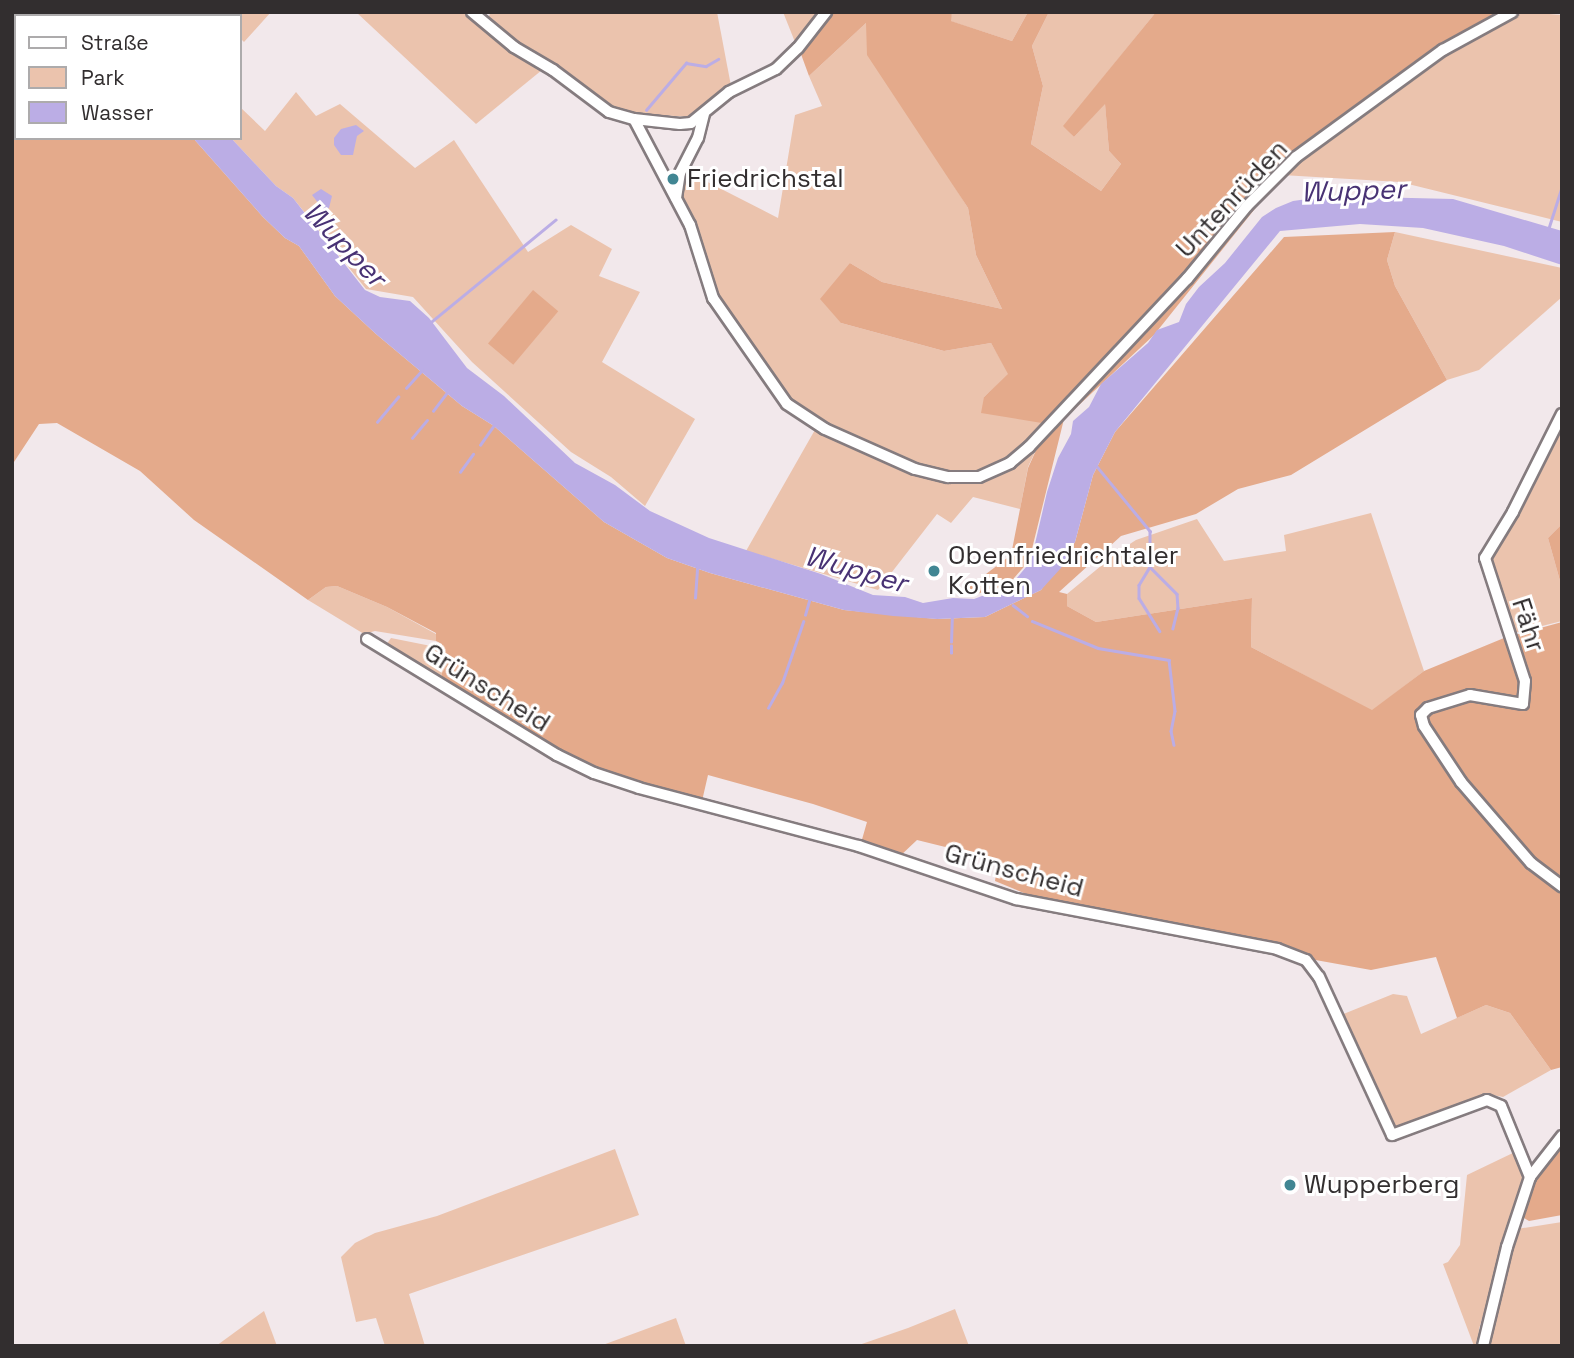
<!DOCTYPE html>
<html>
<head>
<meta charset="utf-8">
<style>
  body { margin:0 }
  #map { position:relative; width:1574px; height:1358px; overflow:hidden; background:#f2e8eb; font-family:"Space Grotesk",sans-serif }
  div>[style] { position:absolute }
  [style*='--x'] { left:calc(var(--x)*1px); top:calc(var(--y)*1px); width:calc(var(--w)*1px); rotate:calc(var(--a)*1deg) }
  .green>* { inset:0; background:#ebc3ad }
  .forest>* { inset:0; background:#e4aa8b; transform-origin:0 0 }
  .water>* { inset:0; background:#bbade5 }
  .stream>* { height:2.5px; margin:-1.25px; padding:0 1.25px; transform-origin:1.25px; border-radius:1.25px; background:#bbade5 }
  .roads { filter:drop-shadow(2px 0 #857c7f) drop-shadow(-2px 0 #857c7f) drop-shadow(0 2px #857c7f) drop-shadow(0 -2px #857c7f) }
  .street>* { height:10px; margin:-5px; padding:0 5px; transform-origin:5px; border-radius:5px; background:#fff }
  .dots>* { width:19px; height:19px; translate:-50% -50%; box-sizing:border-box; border:4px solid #fff; border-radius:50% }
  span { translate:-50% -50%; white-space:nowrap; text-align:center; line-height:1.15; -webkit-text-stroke:6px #fff; paint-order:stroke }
  .poi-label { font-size:26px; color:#322e2f }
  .left { translate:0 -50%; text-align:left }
  .street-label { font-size:26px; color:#322e2f }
  .water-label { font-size:28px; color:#483274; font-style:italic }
  .frame { position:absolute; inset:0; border:14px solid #322e2f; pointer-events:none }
  .legend { position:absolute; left:14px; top:14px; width:228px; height:126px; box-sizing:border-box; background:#fff; border:2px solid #adabac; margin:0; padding:9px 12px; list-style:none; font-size:21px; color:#322e2f }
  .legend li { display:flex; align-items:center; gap:14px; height:35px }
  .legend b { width:35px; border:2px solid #adabac }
</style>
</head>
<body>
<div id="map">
  <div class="green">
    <i style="clip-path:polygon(117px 12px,271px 12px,244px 42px,240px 38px,240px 16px,119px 16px)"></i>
    <i style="clip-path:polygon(356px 12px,464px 12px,542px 70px,476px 124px)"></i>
    <i style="clip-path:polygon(491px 12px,717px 12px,731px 86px,689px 117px,631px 113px,608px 106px,529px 53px,487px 20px)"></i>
    <i style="clip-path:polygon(783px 12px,821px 12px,797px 47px)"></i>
    <i style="clip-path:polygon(952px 12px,1028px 12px,1012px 41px,950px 21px)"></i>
    <i style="clip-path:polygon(1049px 12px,1156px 12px,1064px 126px,1074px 137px,1105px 103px,1109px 151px,1121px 164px,1101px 191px,1031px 144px,1043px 86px,1032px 46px)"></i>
    <i style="clip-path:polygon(1524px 12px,1562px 15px,1562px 222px,1400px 182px,1282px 175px,1298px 159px,1446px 52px)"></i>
    <i style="clip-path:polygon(867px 22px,923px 137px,968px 208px,976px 255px,1002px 309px,882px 282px,850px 263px,841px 323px,944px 351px,991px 343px,1009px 374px,984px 397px,1048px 423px,1028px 467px,1020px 509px,973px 497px,951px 523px,937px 514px,878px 590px,746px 551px,820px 421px,795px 406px,756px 356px,712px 284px,692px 216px,681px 192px,688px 172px,778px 218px,795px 115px,822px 106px,809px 76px)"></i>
    <i style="clip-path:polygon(296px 92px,316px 116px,340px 104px,415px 168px,454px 140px,528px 252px,571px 225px,612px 249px,599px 276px,640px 292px,602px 362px,695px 419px,645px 506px,611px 477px,571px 452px,472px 362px,413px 297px,366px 289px,293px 198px,276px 186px,231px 138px,240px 138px,240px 107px,265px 131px)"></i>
    <i style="clip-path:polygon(1395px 232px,1562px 268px,1562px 297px,1479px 370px,1447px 380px,1395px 286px,1387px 260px)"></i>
    <i style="clip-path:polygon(1562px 419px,1562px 524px,1548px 538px,1562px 588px,1562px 621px,1514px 633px,1489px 558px)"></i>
    <i style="clip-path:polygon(1371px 513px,1424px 671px,1372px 711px,1251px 647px,1252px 598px,1096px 622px,1067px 606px,1067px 594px,1119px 551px,1136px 540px,1197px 519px,1224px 561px,1286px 551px,1284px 535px)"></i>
    <i style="clip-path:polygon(337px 586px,387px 607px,436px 634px,436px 641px,375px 631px,364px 634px,308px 600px,326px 587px)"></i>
    <i style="clip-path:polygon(391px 638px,441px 648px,444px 679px,442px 681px,386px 645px)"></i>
    <i style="clip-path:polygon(1393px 994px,1407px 996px,1421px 1034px,1486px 1005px,1510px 1013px,1551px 1070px,1503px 1097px,1483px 1093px,1482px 1099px,1397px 1130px,1392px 1128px,1341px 1015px)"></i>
    <i style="clip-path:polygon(615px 1149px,639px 1215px,409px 1294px,425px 1346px,385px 1346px,376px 1318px,356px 1322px,341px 1257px,355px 1243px,375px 1233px,437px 1216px)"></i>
    <i style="clip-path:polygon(1517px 1151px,1525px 1175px,1479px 1329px,1478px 1346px,1474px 1346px,1443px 1264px,1448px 1262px,1460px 1245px,1467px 1175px)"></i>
    <i style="clip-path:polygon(1562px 1222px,1562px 1346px,1488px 1346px,1517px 1229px)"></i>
    <i style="clip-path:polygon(955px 1309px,969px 1346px,856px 1346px,908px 1328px)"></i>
    <i style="clip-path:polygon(264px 1311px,277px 1346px,216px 1346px)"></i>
    <i style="clip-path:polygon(676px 1318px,686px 1346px,600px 1346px)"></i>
  </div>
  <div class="forest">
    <i style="clip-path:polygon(12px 12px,73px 12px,76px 16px,16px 16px,16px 138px,193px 138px,263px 217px,285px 238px,299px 246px,335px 296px,376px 334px,462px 406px,494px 426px,604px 522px,667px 558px,710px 573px,844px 610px,937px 619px,985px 617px,1041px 590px,1075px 542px,1093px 475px,1115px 432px,1284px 237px,1395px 232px,1387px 260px,1395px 286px,1447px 380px,1291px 475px,1238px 489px,1196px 514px,1121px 536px,1059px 592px,1067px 594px,1067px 606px,1096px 622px,1252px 598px,1251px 647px,1372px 710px,1424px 671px,1504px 638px,1562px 622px,1562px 1067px,1551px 1070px,1510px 1013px,1486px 1005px,1457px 1018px,1436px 957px,1371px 970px,1310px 959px,1291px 947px,1043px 901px,995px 881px,998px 860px,917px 840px,899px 857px,861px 843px,867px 822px,813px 804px,708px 775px,702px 801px,595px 771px,442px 681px,442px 644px,436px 641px,436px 633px,387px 607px,337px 586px,326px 587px,308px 600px,194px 520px,140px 471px,57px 423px,39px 424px,12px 465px)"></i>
    <i style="clip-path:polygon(821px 12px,952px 12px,951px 21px,1012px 41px,1028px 12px,1049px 12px,1032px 46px,1043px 86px,1031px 144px,1101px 191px,1121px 164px,1109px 151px,1105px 104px,1074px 137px,1063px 126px,1156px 12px,1509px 12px,1374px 96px,1282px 175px,1154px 335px,1064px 419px,1029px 561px,1008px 585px,973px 595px,965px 590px,1011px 555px,1028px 468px,1048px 424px,981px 413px,984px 397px,1008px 374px,991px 343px,944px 351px,841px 323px,820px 299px,850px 263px,882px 282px,1002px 309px,976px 255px,968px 208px,867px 55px,866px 23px,809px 76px,798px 46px)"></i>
    <i style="left:533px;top:290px;width:33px;height:70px;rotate:40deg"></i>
    <i style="clip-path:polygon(1562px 524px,1562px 588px,1548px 538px)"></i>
    <i style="clip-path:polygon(1562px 1147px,1562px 1215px,1529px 1221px,1521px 1216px,1535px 1179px)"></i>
  </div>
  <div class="water">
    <i style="clip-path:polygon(356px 125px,364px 131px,357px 136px,353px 155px,341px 155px,334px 145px,334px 138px,341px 129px)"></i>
    <i style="clip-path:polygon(193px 138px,231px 138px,276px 186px,293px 198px,365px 290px,380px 297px,410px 301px,429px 318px,467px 368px,504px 396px,575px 463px,615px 485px,650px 511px,709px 538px,821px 574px,873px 595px,905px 597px,923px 603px,953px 598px,974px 599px,1011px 585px,1031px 561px,1047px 492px,1058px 458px,1071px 434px,1073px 421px,1089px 407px,1101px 384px,1148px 343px,1157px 330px,1179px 322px,1186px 304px,1199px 287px,1225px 263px,1262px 217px,1276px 208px,1293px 201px,1329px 196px,1453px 199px,1562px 231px,1562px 265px,1504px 246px,1423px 228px,1360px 224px,1280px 231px,1115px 432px,1093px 475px,1075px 542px,1061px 568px,1041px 590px,985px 617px,937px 619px,893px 616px,844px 610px,710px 573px,667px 558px,604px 522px,494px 426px,462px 406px,376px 334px,335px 296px,299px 246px,285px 238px,263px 217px)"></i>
    <i style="clip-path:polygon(321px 189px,332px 196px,329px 208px,323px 209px,312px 195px)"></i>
  </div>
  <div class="stream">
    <i style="--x:646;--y:110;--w:62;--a:-49.6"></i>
    <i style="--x:686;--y:63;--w:20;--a:9"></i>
    <i style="--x:706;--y:66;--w:14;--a:-30"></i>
    <i style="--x:1548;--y:230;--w:46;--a:-72.3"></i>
    <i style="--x:431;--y:322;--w:161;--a:-39.4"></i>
    <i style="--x:406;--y:388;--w:24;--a:-48"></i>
    <i style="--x:433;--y:411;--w:25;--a:-53"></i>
    <i style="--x:377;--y:422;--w:33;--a:-50"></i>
    <i style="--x:412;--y:438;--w:23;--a:-50"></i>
    <i style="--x:480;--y:445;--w:24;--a:-55"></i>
    <i style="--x:1095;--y:464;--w:87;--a:50.6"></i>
    <i style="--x:1150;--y:531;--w:36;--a:90"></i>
    <i style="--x:1150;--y:567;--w:38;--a:45"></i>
    <i style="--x:1177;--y:594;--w:14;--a:86"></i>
    <i style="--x:1178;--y:608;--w:21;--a:104"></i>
    <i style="--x:460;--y:472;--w:22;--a:-54"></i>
    <i style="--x:1150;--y:567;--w:21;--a:121"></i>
    <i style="--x:1139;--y:585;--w:13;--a:90"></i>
    <i style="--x:1139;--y:598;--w:39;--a:58"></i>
    <i style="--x:695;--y:598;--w:32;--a:-86"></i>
    <i style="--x:1013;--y:605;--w:18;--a:38"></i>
    <i style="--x:805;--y:615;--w:18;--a:-74"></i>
    <i style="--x:1032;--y:621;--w:71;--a:22.2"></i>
    <i style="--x:1098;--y:648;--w:72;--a:9.6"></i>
    <i style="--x:1169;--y:660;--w:51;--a:83.3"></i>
    <i style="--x:1175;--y:711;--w:20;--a:101"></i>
    <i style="--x:1171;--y:731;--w:14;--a:78"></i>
    <i style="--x:951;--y:642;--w:25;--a:-88"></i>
    <i style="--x:951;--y:653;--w:7;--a:-90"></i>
    <i style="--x:768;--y:708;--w:29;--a:-61"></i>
    <i style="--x:782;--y:683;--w:65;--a:-71"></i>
  </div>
  <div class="roads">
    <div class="street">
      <i style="--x:472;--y:12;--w:55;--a:39.8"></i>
      <i style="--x:514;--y:47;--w:45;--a:30.5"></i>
      <i style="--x:553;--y:70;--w:70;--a:36.9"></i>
      <i style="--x:609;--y:112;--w:26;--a:16"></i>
      <i style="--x:634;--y:119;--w:46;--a:6.2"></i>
      <i style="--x:680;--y:124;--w:11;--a:-5"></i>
      <i style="--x:691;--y:123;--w:49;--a:-39.2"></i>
      <i style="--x:729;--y:92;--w:52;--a:-26.1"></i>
      <i style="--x:776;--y:69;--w:30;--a:-44"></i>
      <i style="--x:798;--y:48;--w:46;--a:-52.1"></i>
      <i style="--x:634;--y:119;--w:120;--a:62.2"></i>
      <i style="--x:690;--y:225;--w:77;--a:72.5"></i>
      <i style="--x:713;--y:298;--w:129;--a:55.1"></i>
      <i style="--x:787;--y:404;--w:45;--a:33.3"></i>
      <i style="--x:825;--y:429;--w:98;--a:24"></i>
      <i style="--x:915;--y:469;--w:34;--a:14"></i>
      <i style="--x:948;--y:477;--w:31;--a:0"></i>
      <i style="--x:979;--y:477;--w:34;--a:-24"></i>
      <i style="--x:1010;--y:463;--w:25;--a:-40"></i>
      <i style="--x:1029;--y:447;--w:231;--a:-46.8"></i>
      <i style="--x:1187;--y:279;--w:94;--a:-50.6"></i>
      <i style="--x:1247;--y:206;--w:69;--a:-45"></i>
      <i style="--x:1296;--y:157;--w:182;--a:-36.1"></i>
      <i style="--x:1443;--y:50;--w:79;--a:-28.8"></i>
      <i style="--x:676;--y:198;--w:25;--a:-81"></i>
      <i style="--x:680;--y:173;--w:39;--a:-63"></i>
      <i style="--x:698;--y:138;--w:25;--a:-76"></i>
      <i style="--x:1562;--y:414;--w:110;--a:116.6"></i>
      <i style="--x:1513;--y:512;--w:54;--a:121.3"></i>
      <i style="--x:1485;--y:558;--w:129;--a:72"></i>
      <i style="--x:1525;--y:681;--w:23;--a:95"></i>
      <i style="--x:1523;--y:704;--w:54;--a:-170.4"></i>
      <i style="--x:1470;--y:695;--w:44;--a:162.8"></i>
      <i style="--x:1428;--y:708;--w:10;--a:135"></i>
      <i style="--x:1421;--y:715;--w:11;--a:75"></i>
      <i style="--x:1424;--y:726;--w:67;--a:56.5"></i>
      <i style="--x:1461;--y:782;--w:107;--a:49.2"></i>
      <i style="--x:1531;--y:863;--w:39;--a:37"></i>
      <i style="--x:367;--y:639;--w:223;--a:31.4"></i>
      <i style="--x:557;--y:755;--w:41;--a:25.9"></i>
      <i style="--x:594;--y:773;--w:47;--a:18.4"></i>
      <i style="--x:639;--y:788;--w:228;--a:14.8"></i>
      <i style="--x:859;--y:846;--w:166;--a:18.7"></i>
      <i style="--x:1016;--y:899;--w:266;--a:10.8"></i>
      <i style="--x:1277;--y:949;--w:31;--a:21"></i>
      <i style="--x:1306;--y:960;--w:21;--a:53"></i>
      <i style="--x:1319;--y:977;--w:174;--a:65.2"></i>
      <i style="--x:1392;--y:1135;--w:101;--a:-20.2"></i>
      <i style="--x:1487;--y:1100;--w:15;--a:23"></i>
      <i style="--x:1501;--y:1106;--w:77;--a:67.8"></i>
      <i style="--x:1483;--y:1346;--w:102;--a:-76.4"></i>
      <i style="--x:1507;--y:1247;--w:74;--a:-71.8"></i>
      <i style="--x:1530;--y:1177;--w:52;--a:-52"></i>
    </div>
  </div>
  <div class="dots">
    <i style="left:673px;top:179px;background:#418693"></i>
    <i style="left:934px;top:571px;background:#418693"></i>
    <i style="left:1290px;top:1185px;background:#418693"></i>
  </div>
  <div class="poi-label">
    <span class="left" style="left:687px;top:179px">Friedrichstal</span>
    <span class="left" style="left:948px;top:571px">Obenfriedrichtaler<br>Kotten</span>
    <span class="left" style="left:1304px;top:1185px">Wupperberg</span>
  </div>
  <div class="street-label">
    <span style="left:1232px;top:199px;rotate:-47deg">Untenrüden</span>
    <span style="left:1528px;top:625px;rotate:72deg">Fähr</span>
    <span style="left:487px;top:688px;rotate:32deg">Grünscheid</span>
    <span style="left:1014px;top:871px;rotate:15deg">Grünscheid</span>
  </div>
  <div class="water-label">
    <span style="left:1353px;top:190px;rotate:-2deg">Wupper</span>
    <span style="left:345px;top:244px;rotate:46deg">Wupper</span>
    <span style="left:856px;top:569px;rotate:16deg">Wupper</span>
  </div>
  <div class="frame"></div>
  <ul class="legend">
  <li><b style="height:9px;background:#fff"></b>Straße</li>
  <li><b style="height:19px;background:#ebc3ad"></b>Park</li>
  <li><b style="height:19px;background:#bbade5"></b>Wasser</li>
  </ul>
</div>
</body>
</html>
